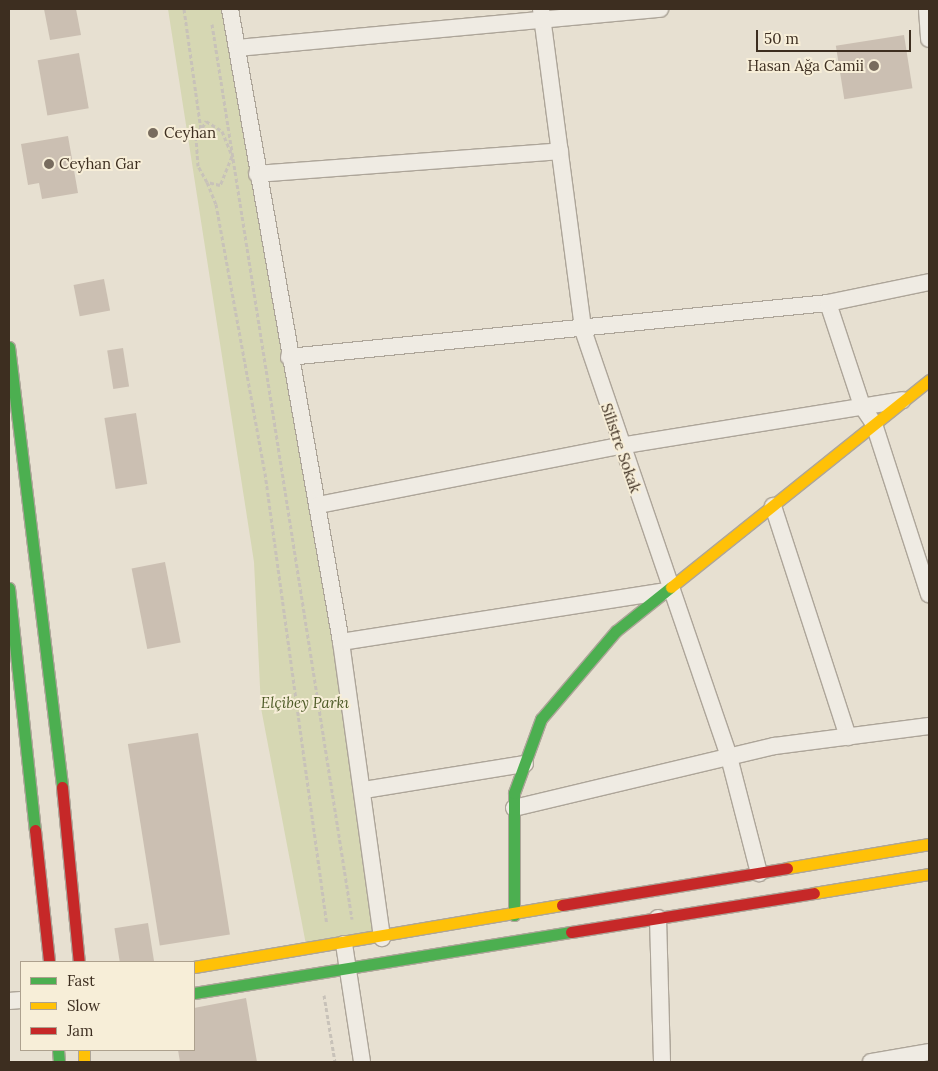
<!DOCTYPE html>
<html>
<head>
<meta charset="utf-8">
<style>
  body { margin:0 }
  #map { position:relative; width:938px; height:1071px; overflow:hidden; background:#e7e0d1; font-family:Lora,serif }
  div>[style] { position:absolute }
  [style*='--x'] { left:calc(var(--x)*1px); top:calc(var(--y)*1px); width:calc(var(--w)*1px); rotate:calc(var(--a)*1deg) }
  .green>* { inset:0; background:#d6d7b3 }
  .building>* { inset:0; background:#cbbfb2; transform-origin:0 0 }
  .path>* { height:3px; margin-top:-1.5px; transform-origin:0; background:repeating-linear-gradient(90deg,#c8c2b9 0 4px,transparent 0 6.5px) }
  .roads { filter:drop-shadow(1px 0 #ada599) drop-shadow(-1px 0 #ada599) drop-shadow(0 1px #ada599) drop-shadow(0 -1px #ada599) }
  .street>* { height:16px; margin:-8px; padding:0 8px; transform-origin:8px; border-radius:8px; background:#efebe3 }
  .fast>* { height:11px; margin:-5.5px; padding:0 5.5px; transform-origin:5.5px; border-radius:5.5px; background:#4caf50 }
  .slow>* { height:11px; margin:-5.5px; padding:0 5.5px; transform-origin:5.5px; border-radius:5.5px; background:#ffc107 }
  .jam>* { height:11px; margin:-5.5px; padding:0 5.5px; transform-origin:5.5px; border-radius:5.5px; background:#c62828 }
  .dots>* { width:14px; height:14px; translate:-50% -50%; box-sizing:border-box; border:2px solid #f7eed8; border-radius:50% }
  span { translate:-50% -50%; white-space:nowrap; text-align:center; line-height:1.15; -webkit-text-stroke:4px #f7eed8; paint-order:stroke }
  .poi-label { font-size:15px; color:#3d2e20 }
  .right { translate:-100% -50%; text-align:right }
  .left { translate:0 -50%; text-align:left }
  .street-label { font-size:15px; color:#3d2e20 }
  .park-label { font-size:15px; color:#4d5a26; font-style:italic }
  .frame { position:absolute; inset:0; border:10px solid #3d2e20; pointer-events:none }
  .legend { position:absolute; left:20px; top:961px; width:175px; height:90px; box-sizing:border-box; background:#f7eed8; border:1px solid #ada18e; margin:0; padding:6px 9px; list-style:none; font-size:15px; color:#3d2e20 }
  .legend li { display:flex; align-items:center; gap:10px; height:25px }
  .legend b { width:25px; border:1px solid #ada18e }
  .scale { position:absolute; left:756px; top:30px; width:155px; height:22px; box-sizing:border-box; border:2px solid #3d2e20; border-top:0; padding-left:6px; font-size:15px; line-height:18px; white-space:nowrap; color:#3d2e20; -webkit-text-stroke:4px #f7eed8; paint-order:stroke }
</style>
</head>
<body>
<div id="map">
  <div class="green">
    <i style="clip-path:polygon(168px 9px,230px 9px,382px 938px,307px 950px,261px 708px,254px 562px)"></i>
  </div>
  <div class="building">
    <i style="clip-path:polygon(44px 9px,76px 9px,81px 35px,50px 40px)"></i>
    <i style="left:904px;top:35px;width:54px;height:69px;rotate:81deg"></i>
    <i style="left:79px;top:53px;width:56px;height:42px;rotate:80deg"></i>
    <i style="clip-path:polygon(68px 136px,78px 193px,42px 199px,39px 183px,28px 185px,21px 144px)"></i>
    <i style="left:104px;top:279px;width:32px;height:31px;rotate:79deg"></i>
    <i style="left:123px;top:348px;width:39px;height:16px;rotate:81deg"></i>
    <i style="left:136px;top:413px;width:72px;height:32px;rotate:81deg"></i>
    <i style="left:165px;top:562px;width:82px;height:34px;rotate:79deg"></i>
    <i style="left:198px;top:733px;width:204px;height:71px;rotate:81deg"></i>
    <i style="left:148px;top:923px;width:39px;height:34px;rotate:81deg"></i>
    <i style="clip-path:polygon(246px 998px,257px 1062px,180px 1062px,178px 1050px,194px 1050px,194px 1008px)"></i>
  </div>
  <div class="path">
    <i style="--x:184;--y:9;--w:122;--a:82"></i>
    <i style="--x:212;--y:24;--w:906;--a:81.11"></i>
    <i style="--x:206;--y:121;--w:19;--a:32"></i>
    <i style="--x:222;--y:131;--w:27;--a:68"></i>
    <i style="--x:232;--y:156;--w:31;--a:112"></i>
    <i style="--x:220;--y:185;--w:13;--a:-167"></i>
    <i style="--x:207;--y:182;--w:18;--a:-119"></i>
    <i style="--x:198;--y:166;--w:27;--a:-94"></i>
    <i style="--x:196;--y:139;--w:21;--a:-61"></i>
    <i style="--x:207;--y:182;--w:24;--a:68"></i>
    <i style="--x:216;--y:204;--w:273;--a:79.7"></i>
    <i style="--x:265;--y:473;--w:454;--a:82.2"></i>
    <i style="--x:324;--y:995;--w:68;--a:80.7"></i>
  </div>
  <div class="roads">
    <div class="street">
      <i style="--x:230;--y:9;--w:643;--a:80.05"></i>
      <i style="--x:341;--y:642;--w:299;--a:82.1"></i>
      <i style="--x:541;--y:9;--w:324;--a:82.5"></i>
      <i style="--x:583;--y:330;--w:451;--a:71.1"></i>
      <i style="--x:729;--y:757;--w:120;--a:75.5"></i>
      <i style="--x:927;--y:9;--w:30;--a:86"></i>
      <i style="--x:237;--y:48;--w:425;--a:-5.3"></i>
      <i style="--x:257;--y:174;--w:304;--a:-4.3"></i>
      <i style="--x:828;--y:303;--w:108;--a:71.7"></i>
      <i style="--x:862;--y:406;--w:22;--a:56"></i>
      <i style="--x:874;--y:424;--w:179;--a:72.1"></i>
      <i style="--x:289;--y:357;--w:542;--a:-5.72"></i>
      <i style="--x:828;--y:303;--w:103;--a:-11.7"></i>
      <i style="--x:318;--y:505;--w:307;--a:-11.1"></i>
      <i style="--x:619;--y:446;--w:287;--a:-9.2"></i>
      <i style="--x:773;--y:506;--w:243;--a:72"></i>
      <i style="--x:341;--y:642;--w:328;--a:-8.9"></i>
      <i style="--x:364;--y:790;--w:163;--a:-9.2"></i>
      <i style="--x:514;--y:808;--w:268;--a:-13.4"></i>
      <i style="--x:775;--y:746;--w:155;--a:-7.4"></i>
      <i style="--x:658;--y:918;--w:144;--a:88.4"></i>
      <i style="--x:344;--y:944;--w:119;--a:81.3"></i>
      <i style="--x:9;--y:1001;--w:12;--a:-5"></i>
      <i style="--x:871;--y:1062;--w:59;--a:-9.8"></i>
    </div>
    <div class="fast">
      <i style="--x:9;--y:347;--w:443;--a:83.1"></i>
      <i style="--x:9;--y:588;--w:243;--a:83.9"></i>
      <i style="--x:514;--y:915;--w:122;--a:-90"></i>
      <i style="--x:514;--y:793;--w:79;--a:-70"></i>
      <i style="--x:541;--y:719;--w:116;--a:-49.6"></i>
      <i style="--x:616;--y:631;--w:70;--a:-38.7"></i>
      <i style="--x:194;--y:993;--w:382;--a:-9.2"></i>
      <i style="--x:58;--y:1050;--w:12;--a:85"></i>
    </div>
    <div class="slow">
      <i style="--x:671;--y:587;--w:331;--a:-38.7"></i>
      <i style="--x:787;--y:868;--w:144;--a:-9.6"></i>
      <i style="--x:814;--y:893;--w:117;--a:-9.4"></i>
      <i style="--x:194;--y:967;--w:373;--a:-9.6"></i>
      <i style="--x:84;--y:1050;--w:12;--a:90"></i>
    </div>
    <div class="jam">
      <i style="--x:62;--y:787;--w:176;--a:84.5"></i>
      <i style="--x:35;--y:830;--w:133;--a:83.9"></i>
      <i style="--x:562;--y:905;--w:228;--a:-9.3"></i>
      <i style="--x:571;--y:932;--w:246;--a:-9.1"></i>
    </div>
  </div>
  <div class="dots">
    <i style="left:874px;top:66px;background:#786c5e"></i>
    <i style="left:153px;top:133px;background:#786c5e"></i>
    <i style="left:49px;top:164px;background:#786c5e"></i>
  </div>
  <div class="poi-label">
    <span class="right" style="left:864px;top:66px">Hasan Ağa Camii</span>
    <span class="left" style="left:164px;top:133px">Ceyhan</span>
    <span class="left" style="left:59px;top:164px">Ceyhan Gar</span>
  </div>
  <div class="street-label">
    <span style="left:621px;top:448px;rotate:71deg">Silistre Sokak</span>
  </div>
  <div class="park-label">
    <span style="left:305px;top:703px">Elçibey Parkı</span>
  </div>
  <div class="frame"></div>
  <ul class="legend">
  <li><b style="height:6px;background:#4caf50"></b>Fast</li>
  <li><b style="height:6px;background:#ffc107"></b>Slow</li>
  <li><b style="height:6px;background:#c62828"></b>Jam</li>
  </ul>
  <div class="scale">50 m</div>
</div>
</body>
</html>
